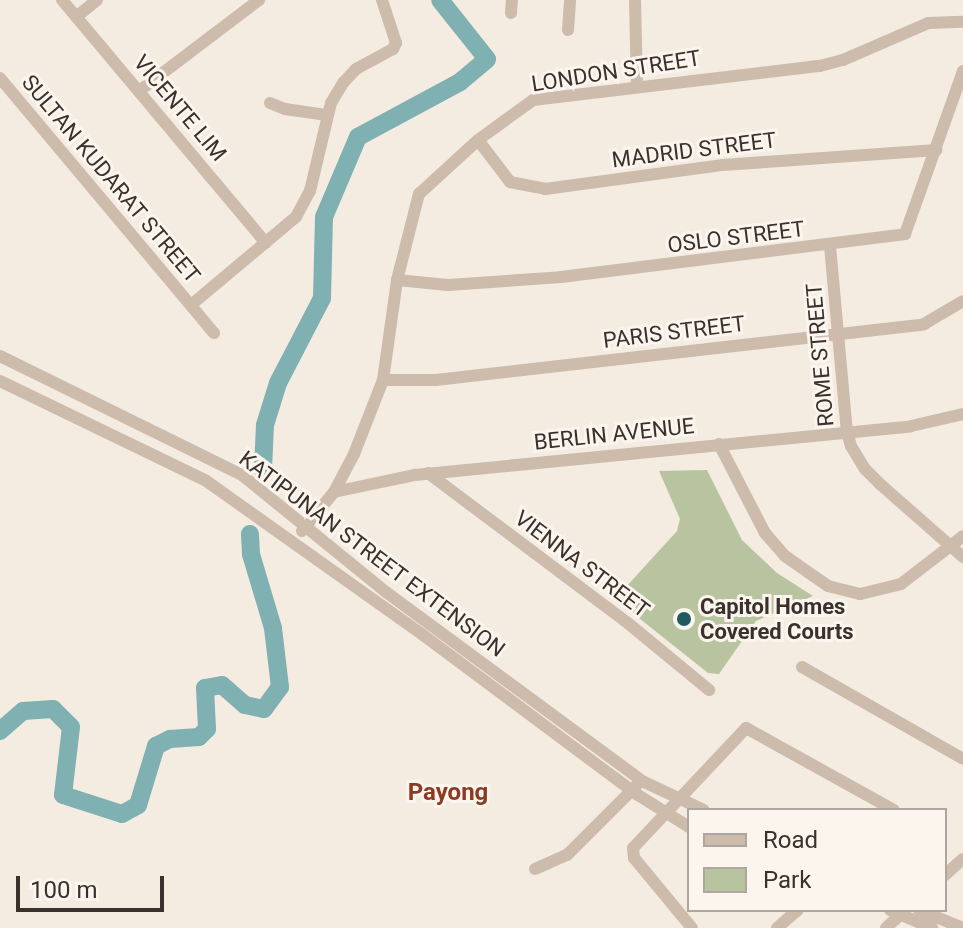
<!DOCTYPE html>
<html>
<head>
<meta charset="utf-8">
<style>
  body { margin:0 }
  #map { position:relative; width:963px; height:928px; overflow:hidden; background:#f4ebe1; font-family:Roboto,sans-serif }
  div>[style] { position:absolute }
  [style*='--x'] { left:calc(var(--x)*1px); top:calc(var(--y)*1px); width:calc(var(--w)*1px); rotate:calc(var(--a)*1deg) }
  .green>* { inset:0; background:#b8c4a0 }
  .river>* { height:18px; margin:-9px; padding:0 9px; transform-origin:9px; border-radius:9px; background:#7fb0b2 }
  .minor>* { height:12px; margin:-6px; padding:0 6px; transform-origin:6px; border-radius:6px; background:#cdbbac }
  .dots>* { width:22px; height:22px; translate:-50% -50%; box-sizing:border-box; border:4px solid #fbf5ee; border-radius:50% }
  span { translate:-50% -50%; white-space:nowrap; text-align:center; line-height:1.15; -webkit-text-stroke:6px #fbf5ee; paint-order:stroke }
  .street-label { font-size:22px; color:#3b302b }
  .poi-label { font-size:22px; color:#3b302b; font-weight:700 }
  .left { translate:0 -50%; text-align:left }
  .neighbourhood-label { font-size:24px; color:#8c3b22; font-weight:700 }
  .legend { position:absolute; left:687px; top:808px; width:260px; height:104px; box-sizing:border-box; background:#fbf5ee; border:2px solid #aea6a0; margin:0; padding:10px 14px; list-style:none; font-size:24px; color:#3b302b }
  .legend li { display:flex; align-items:center; gap:16px; height:40px }
  .legend b { width:40px; border:2px solid #aea6a0 }
  .scale { position:absolute; left:16px; top:876px; width:148px; height:36px; box-sizing:border-box; border:4px solid #3b302b; border-top:0; padding-left:10px; font-size:24px; line-height:28px; white-space:nowrap; color:#3b302b; -webkit-text-stroke:6px #fbf5ee; paint-order:stroke }
</style>
</head>
<body>
<div id="map">
  <div class="green">
    <i style="clip-path:polygon(707px 470px,742px 540px,777px 573px,813px 596px,756px 621px,719px 674px,708px 673px,615px 599px,677px 531px,680px 519px,659px 471px)"></i>
  </div>
  <div class="river">
    <i style="--x:263;--y:470;--w:45;--a:-87.5"></i>
    <i style="--x:265;--y:425;--w:44;--a:-72.8"></i>
    <i style="--x:278;--y:383;--w:96;--a:-62.6"></i>
    <i style="--x:322;--y:298;--w:81;--a:-88.6"></i>
    <i style="--x:324;--y:217;--w:87;--a:-67"></i>
    <i style="--x:358;--y:137;--w:116;--a:-28.3"></i>
    <i style="--x:460;--y:82;--w:35;--a:-40"></i>
    <i style="--x:487;--y:59;--w:75;--a:-128.5"></i>
    <i style="--x:0;--y:731;--w:30;--a:-41"></i>
    <i style="--x:23;--y:711;--w:30;--a:-4"></i>
    <i style="--x:53;--y:709;--w:25;--a:45"></i>
    <i style="--x:71;--y:727;--w:68;--a:96.7"></i>
    <i style="--x:63;--y:795;--w:62;--a:17.9"></i>
    <i style="--x:122;--y:814;--w:18;--a:-29"></i>
    <i style="--x:138;--y:805;--w:62;--a:-73"></i>
    <i style="--x:156;--y:746;--w:16;--a:-27"></i>
    <i style="--x:170;--y:739;--w:29;--a:-4"></i>
    <i style="--x:199;--y:737;--w:11;--a:-45"></i>
    <i style="--x:207;--y:729;--w:41;--a:-92.8"></i>
    <i style="--x:205;--y:688;--w:17;--a:-10"></i>
    <i style="--x:222;--y:685;--w:30;--a:41"></i>
    <i style="--x:245;--y:705;--w:19;--a:12"></i>
    <i style="--x:264;--y:709;--w:27;--a:-54"></i>
    <i style="--x:280;--y:687;--w:59;--a:-96.8"></i>
    <i style="--x:273;--y:628;--w:77;--a:-106.6"></i>
    <i style="--x:251;--y:554;--w:20;--a:-93"></i>
  </div>
  <div class="minor">
    <i style="--x:62;--y:0;--w:317;--a:50"></i>
    <i style="--x:635;--y:0;--w:85;--a:88.7"></i>
    <i style="--x:511;--y:13;--w:13;--a:-86"></i>
    <i style="--x:76;--y:17;--w:27;--a:-39"></i>
    <i style="--x:568;--y:30;--w:30;--a:-86"></i>
    <i style="--x:0;--y:78;--w:333;--a:50"></i>
    <i style="--x:139;--y:91;--w:151;--a:-37.2"></i>
    <i style="--x:270;--y:103;--w:16;--a:22"></i>
    <i style="--x:285;--y:109;--w:41;--a:8.3"></i>
    <i style="--x:478;--y:140;--w:53;--a:52.7"></i>
    <i style="--x:510;--y:182;--w:36;--a:11"></i>
    <i style="--x:545;--y:189;--w:180;--a:-7.7"></i>
    <i style="--x:723;--y:165;--w:214;--a:-4"></i>
    <i style="--x:830;--y:246;--w:187;--a:84.8"></i>
    <i style="--x:847;--y:432;--w:15;--a:74"></i>
    <i style="--x:851;--y:446;--w:27;--a:59"></i>
    <i style="--x:865;--y:469;--w:21;--a:45"></i>
    <i style="--x:880;--y:484;--w:111;--a:41.3"></i>
    <i style="--x:397;--y:280;--w:51;--a:5.6"></i>
    <i style="--x:448;--y:285;--w:113;--a:-4"></i>
    <i style="--x:561;--y:277;--w:347;--a:-7.1"></i>
    <i style="--x:905;--y:234;--w:173;--a:-70.4"></i>
    <i style="--x:191;--y:305;--w:137;--a:-40"></i>
    <i style="--x:296;--y:217;--w:30;--a:-62"></i>
    <i style="--x:310;--y:191;--w:90;--a:-76.6"></i>
    <i style="--x:331;--y:103;--w:23;--a:-59"></i>
    <i style="--x:343;--y:83;--w:19;--a:-47"></i>
    <i style="--x:356;--y:69;--w:42;--a:-28.4"></i>
    <i style="--x:393;--y:49;--w:7;--a:-63"></i>
    <i style="--x:396;--y:43;--w:45;--a:-108"></i>
    <i style="--x:0;--y:356;--w:270;--a:26.2"></i>
    <i style="--x:242;--y:475;--w:186;--a:39.1"></i>
    <i style="--x:386;--y:592;--w:318;--a:36.4"></i>
    <i style="--x:642;--y:781;--w:68;--a:25.1"></i>
    <i style="--x:383;--y:380;--w:53;--a:0"></i>
    <i style="--x:436;--y:380;--w:491;--a:-6.5"></i>
    <i style="--x:924;--y:324;--w:45;--a:-30.5"></i>
    <i style="--x:0;--y:381;--w:228;--a:25.8"></i>
    <i style="--x:205;--y:480;--w:267;--a:35.4"></i>
    <i style="--x:423;--y:635;--w:268;--a:36.7"></i>
    <i style="--x:638;--y:795;--w:60;--a:32.1"></i>
    <i style="--x:719;--y:444;--w:100;--a:62.7"></i>
    <i style="--x:765;--y:533;--w:30;--a:49"></i>
    <i style="--x:785;--y:556;--w:52;--a:34.9"></i>
    <i style="--x:828;--y:586;--w:33;--a:14"></i>
    <i style="--x:860;--y:594;--w:42;--a:-13.7"></i>
    <i style="--x:901;--y:584;--w:78;--a:-37.7"></i>
    <i style="--x:428;--y:473;--w:251;--a:36.9"></i>
    <i style="--x:629;--y:624;--w:104;--a:39.5"></i>
    <i style="--x:334;--y:492;--w:43;--a:-62.2"></i>
    <i style="--x:354;--y:454;--w:79;--a:-68.6"></i>
    <i style="--x:383;--y:380;--w:101;--a:-82"></i>
    <i style="--x:397;--y:280;--w:89;--a:-75.7"></i>
    <i style="--x:419;--y:194;--w:80;--a:-42.5"></i>
    <i style="--x:478;--y:140;--w:68;--a:-36"></i>
    <i style="--x:533;--y:100;--w:289;--a:-6.8"></i>
    <i style="--x:820;--y:66;--w:24;--a:-15"></i>
    <i style="--x:843;--y:60;--w:93;--a:-23.5"></i>
    <i style="--x:928;--y:23;--w:35;--a:-2"></i>
    <i style="--x:302;--y:531;--w:50;--a:-50.6"></i>
    <i style="--x:334;--y:492;--w:83;--a:-11.9"></i>
    <i style="--x:415;--y:475;--w:498;--a:-5.6"></i>
    <i style="--x:911;--y:426;--w:53;--a:-13"></i>
    <i style="--x:802;--y:667;--w:185;--a:29.7"></i>
    <i style="--x:535;--y:869;--w:35;--a:-24"></i>
    <i style="--x:567;--y:855;--w:98;--a:-45"></i>
    <i style="--x:945;--y:875;--w:24;--a:-42"></i>
    <i style="--x:890;--y:910;--w:46;--a:23.2"></i>
    <i style="--x:919;--y:910;--w:48;--a:22.2"></i>
    <i style="--x:692;--y:928;--w:91;--a:-129.6"></i>
    <i style="--x:634;--y:858;--w:10;--a:-96"></i>
    <i style="--x:633;--y:848;--w:165;--a:-46.7"></i>
    <i style="--x:746;--y:728;--w:169;--a:29"></i>
    <i style="--x:777;--y:928;--w:28;--a:-41"></i>
    <i style="--x:886;--y:928;--w:26;--a:-43"></i>
  </div>
  <div class="dots">
    <i style="left:684px;top:619px;background:#1f5a5e"></i>
  </div>
  <div class="street-label">
    <span style="left:616px;top:71px;rotate:-9deg">LONDON STREET</span>
    <span style="left:180px;top:108px;rotate:50deg">VICENTE LIM</span>
    <span style="left:694px;top:150px;rotate:-7deg">MADRID STREET</span>
    <span style="left:111px;top:179px;rotate:50deg">SULTAN KUDARAT STREET</span>
    <span style="left:736px;top:237px;rotate:-7deg">OSLO STREET</span>
    <span style="left:674px;top:332px;rotate:-7deg">PARIS STREET</span>
    <span style="left:820px;top:355px;rotate:-95deg">ROME STREET</span>
    <span style="left:614px;top:434px;rotate:-6deg">BERLIN AVENUE</span>
    <span style="left:372px;top:554px;rotate:37deg">KATIPUNAN STREET EXTENSION</span>
    <span style="left:582px;top:564px;rotate:37deg">VIENNA STREET</span>
  </div>
  <div class="poi-label">
    <span class="left" style="left:700px;top:619px">Capitol Homes<br>Covered Courts</span>
  </div>
  <div class="neighbourhood-label">
    <span style="left:448px;top:793px">Payong</span>
  </div>
  <ul class="legend">
  <li><b style="height:10px;background:#cdbbac"></b>Road</li>
  <li><b style="height:22px;background:#b8c4a0"></b>Park</li>
  </ul>
  <div class="scale">100 m</div>
</div>
</body>
</html>
